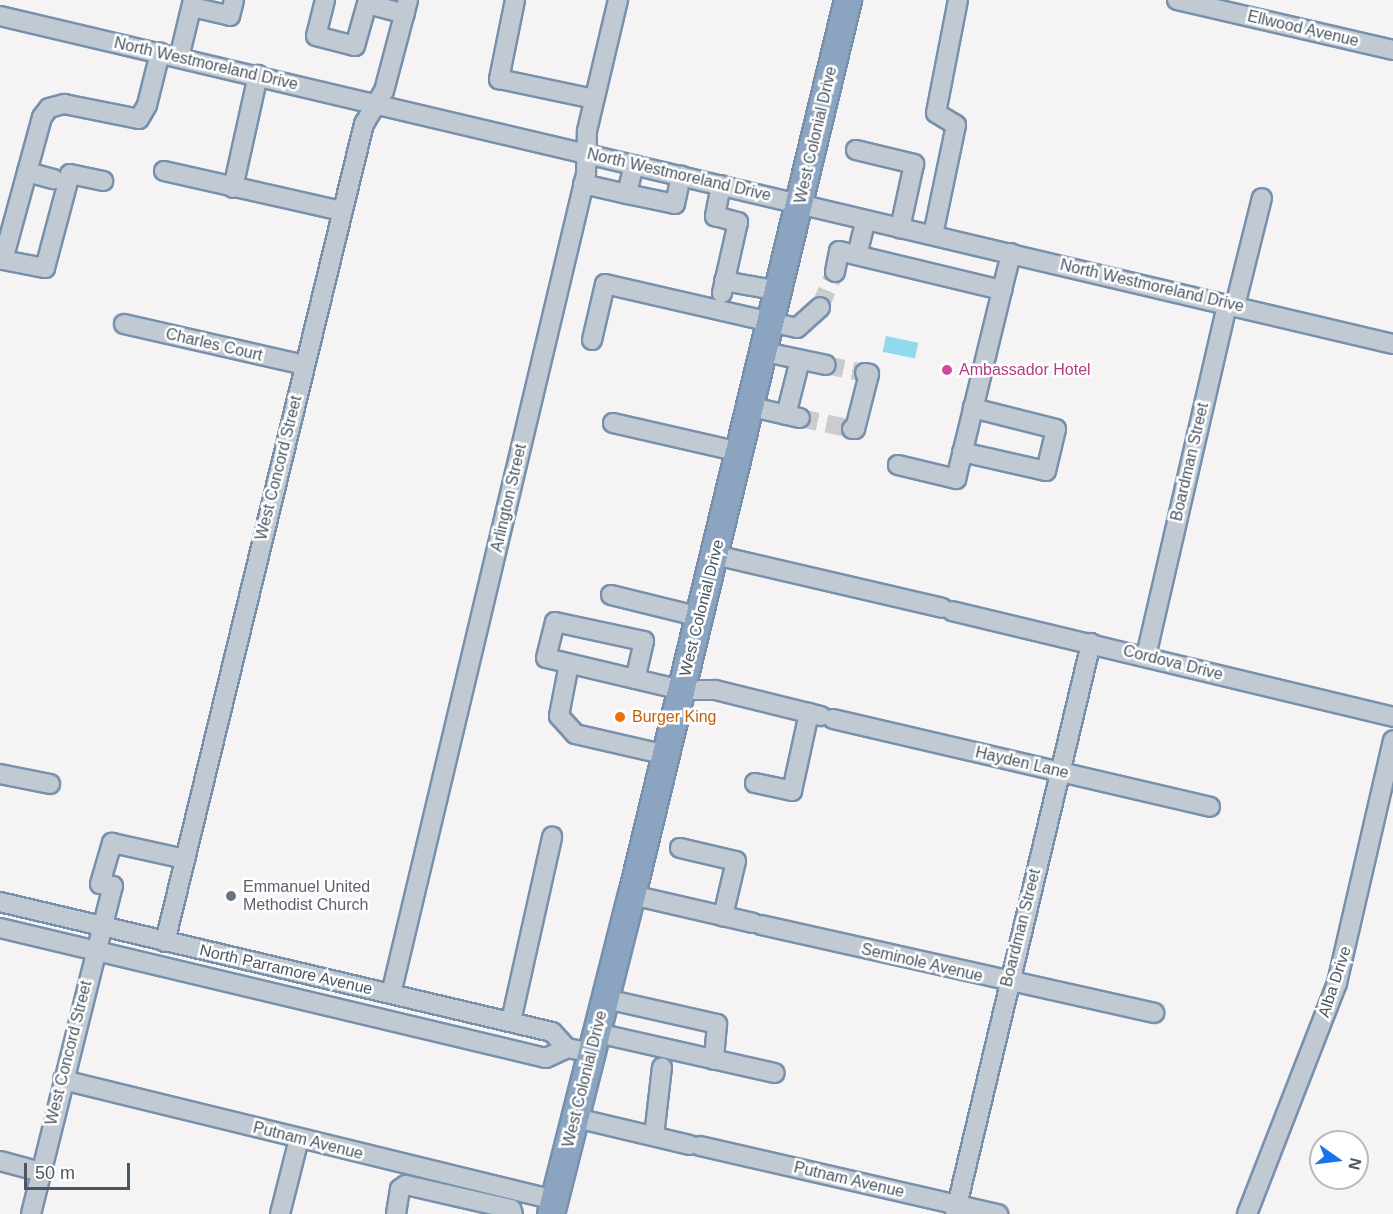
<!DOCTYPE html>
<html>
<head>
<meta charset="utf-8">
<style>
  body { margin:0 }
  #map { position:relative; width:1393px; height:1214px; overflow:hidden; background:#f5f3f3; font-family:Helvetica,sans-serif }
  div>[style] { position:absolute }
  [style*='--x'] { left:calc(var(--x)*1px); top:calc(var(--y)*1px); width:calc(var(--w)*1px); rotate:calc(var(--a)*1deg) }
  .water>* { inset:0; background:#90daee; transform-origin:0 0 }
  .minor-tunnel>* { height:18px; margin-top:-9px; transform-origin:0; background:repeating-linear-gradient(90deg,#caccce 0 18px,transparent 0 27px) }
  .roads { filter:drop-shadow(2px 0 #7690ad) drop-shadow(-2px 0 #7690ad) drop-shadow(0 2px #7690ad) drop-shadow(0 -2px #7690ad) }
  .minor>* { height:18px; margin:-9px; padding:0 9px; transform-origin:9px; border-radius:9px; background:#c1cad2 }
  .highway>* { height:26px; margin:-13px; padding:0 13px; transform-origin:13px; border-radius:13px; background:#8ba5c1 }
  .dots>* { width:16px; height:16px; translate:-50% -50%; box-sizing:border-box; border:3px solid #fff; border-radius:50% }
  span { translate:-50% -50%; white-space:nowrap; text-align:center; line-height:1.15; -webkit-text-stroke:5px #fff; paint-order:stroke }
  .street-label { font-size:16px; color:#4a5661 }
  .hotel-label { font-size:16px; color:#b23c85 }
  .left { translate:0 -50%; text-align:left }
  .food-label { font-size:16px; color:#c56008 }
  .worship-label { font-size:16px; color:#5b616d }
  .north { position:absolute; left:1309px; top:1130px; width:60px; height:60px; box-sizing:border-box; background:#fff; border:2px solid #b7bbc0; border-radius:50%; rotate:104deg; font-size:16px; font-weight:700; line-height:24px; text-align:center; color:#4a5661 }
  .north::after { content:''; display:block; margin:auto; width:21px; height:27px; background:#1a73e8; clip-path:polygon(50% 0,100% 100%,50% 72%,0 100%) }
  .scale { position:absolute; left:24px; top:1163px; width:106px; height:27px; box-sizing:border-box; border:3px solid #4a5661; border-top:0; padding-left:8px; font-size:18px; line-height:21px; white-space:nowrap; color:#4a5661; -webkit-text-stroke:4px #fff; paint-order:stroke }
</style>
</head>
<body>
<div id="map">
  <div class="water">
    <i style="left:886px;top:336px;width:33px;height:16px;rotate:12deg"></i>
  </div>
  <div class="minor-tunnel">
    <i style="--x:820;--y:307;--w:38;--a:-67"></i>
    <i style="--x:826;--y:365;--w:40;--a:12"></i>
    <i style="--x:800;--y:418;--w:53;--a:11.9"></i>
  </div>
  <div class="roads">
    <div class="minor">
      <i style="--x:325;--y:0;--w:37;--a:104"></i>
      <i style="--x:316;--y:36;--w:40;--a:14.4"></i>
      <i style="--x:355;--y:46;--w:48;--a:-74.2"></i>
      <i style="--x:515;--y:0;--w:81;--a:101.4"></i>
      <i style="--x:499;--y:79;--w:97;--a:11.9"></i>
      <i style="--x:1177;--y:0;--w:222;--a:13"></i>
      <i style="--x:368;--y:4;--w:38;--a:15"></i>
      <i style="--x:192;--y:7;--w:39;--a:13"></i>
      <i style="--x:230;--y:16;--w:16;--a:-76"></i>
      <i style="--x:0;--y:16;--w:1431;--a:13.25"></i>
      <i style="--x:179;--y:58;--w:60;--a:-76.4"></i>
      <i style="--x:856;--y:150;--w:60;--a:13.6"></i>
      <i style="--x:914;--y:164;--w:66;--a:102.3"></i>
      <i style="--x:634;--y:165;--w:30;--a:104"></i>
      <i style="--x:627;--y:194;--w:49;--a:11.8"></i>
      <i style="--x:675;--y:204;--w:29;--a:-78"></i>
      <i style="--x:164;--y:171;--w:181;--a:12.7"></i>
      <i style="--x:27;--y:172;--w:28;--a:15"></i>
      <i style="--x:583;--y:184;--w:45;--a:12.8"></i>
      <i style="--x:721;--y:185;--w:32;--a:101"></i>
      <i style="--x:715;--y:216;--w:24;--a:15"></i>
      <i style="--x:738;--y:222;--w:73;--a:102.7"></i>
      <i style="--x:233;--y:188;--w:116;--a:-77.5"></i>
      <i style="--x:933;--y:235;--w:112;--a:-78.2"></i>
      <i style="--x:956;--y:125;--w:23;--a:-149"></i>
      <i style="--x:936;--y:113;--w:115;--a:-79"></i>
      <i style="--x:857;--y:255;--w:36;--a:-76"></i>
      <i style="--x:0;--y:259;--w:3;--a:18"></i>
      <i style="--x:3;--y:260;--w:148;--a:-74.7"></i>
      <i style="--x:42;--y:117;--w:11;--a:-52"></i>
      <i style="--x:49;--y:108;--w:16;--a:-15"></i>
      <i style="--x:64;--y:104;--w:76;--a:11.3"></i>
      <i style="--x:139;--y:119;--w:16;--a:-60"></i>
      <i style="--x:147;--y:105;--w:54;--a:-76"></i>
      <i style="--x:3;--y:260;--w:43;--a:10.8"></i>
      <i style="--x:45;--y:268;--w:97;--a:-75.1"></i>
      <i style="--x:70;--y:174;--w:34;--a:12"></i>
      <i style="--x:835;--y:272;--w:21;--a:-79"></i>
      <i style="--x:839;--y:251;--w:168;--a:13.5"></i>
      <i style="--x:1002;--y:290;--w:38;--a:-76"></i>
      <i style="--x:724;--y:281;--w:56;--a:10.3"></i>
      <i style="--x:1235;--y:306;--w:111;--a:-76"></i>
      <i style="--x:124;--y:324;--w:185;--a:12.8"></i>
      <i style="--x:592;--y:340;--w:57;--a:-76.9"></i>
      <i style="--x:605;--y:284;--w:197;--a:12.9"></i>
      <i style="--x:797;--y:328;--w:31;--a:-42"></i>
      <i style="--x:765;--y:352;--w:62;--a:12"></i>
      <i style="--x:752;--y:407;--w:49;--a:12.9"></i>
      <i style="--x:786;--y:415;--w:57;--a:-75.7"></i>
      <i style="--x:613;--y:423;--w:130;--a:12.9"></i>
      <i style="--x:852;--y:429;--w:3;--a:0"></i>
      <i style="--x:855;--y:429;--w:57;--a:-75.7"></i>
      <i style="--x:869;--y:374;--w:4;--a:-166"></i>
      <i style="--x:962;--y:452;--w:86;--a:12.7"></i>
      <i style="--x:1046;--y:471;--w:43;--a:-76.6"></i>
      <i style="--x:1056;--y:429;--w:86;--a:-165.8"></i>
      <i style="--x:898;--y:465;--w:60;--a:13.6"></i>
      <i style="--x:956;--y:479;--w:195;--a:-76.3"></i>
      <i style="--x:715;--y:555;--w:233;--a:13.1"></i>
      <i style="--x:611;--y:595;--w:92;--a:13.9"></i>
      <i style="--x:952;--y:611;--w:454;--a:13.5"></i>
      <i style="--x:1146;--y:656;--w:361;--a:-77"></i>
      <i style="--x:569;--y:664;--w:53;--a:100.9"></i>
      <i style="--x:559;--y:716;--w:24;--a:48"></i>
      <i style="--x:575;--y:734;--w:94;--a:12.9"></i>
      <i style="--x:635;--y:679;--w:91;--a:-166.7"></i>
      <i style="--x:546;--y:658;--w:37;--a:-76"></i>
      <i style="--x:555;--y:622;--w:91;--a:12.1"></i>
      <i style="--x:644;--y:641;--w:39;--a:103"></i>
      <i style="--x:635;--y:679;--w:48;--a:13.2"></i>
      <i style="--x:682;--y:690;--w:33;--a:0"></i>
      <i style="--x:715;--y:690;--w:109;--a:13.8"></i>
      <i style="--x:833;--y:719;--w:387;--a:13.1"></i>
      <i style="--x:0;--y:774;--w:51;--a:11.3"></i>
      <i style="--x:755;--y:783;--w:38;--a:12"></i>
      <i style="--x:792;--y:791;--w:80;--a:-77.7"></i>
      <i style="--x:680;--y:848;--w:57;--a:13.1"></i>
      <i style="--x:736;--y:861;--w:57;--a:103.3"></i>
      <i style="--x:632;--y:895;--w:124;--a:13"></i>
      <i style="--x:0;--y:902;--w:567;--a:13.25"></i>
      <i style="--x:552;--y:1032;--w:22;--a:47"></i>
      <i style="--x:567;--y:1048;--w:25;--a:11"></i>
      <i style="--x:761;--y:925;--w:403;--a:12.6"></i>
      <i style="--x:0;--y:928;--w:561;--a:13.39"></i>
      <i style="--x:546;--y:1058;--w:23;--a:-25"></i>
      <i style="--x:165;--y:942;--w:842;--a:-76.33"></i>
      <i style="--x:364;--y:124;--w:39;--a:-59"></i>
      <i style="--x:384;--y:91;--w:94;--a:-75.2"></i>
      <i style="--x:391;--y:994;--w:843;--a:-76.62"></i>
      <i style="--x:586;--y:174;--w:43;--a:-88.7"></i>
      <i style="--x:587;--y:131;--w:135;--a:-76.7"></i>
      <i style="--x:606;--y:999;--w:114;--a:12.7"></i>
      <i style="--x:717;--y:1024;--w:36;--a:95"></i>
      <i style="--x:511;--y:1021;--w:189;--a:-77.4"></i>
      <i style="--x:597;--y:1033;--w:182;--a:12.7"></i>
      <i style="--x:63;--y:1080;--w:505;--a:13.73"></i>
      <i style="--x:576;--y:1118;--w:117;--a:13.3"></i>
      <i style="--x:654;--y:1136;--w:69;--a:-83.4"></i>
      <i style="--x:700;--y:1146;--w:306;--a:12.9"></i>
      <i style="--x:0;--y:1161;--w:42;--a:15"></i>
      <i style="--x:31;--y:1214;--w:338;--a:-76"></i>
      <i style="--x:113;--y:886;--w:13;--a:-171"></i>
      <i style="--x:100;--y:884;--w:43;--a:-73.7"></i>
      <i style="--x:112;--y:843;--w:75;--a:12.4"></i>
      <i style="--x:280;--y:1214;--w:77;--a:-75.8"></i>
      <i style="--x:396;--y:1214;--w:25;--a:-81"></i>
      <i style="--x:400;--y:1189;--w:7;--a:-34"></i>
      <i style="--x:406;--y:1185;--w:108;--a:12.9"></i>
      <i style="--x:511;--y:1209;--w:5;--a:68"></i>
      <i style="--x:955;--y:1214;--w:587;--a:-76.6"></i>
      <i style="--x:1247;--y:1214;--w:248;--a:-68.7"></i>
      <i style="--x:1337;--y:983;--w:249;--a:-77"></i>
    </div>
    <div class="highway">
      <i style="--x:551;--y:1214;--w:329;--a:-75.8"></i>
      <i style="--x:632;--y:895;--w:921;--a:-76.43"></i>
    </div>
  </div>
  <div class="dots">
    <i style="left:947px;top:370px;background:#d1479c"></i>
    <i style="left:620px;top:717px;background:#e8710a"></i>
    <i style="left:231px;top:896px;background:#6b7280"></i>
  </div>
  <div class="street-label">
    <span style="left:1303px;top:29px;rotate:13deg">Ellwood Avenue</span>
    <span style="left:206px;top:64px;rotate:13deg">North Westmoreland Drive</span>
    <span style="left:816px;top:135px;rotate:-77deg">West Colonial Drive</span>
    <span style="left:679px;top:175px;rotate:13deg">North Westmoreland Drive</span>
    <span style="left:1152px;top:286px;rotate:13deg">North Westmoreland Drive</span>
    <span style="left:214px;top:345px;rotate:13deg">Charles Court</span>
    <span style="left:1190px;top:462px;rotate:-77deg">Boardman Street</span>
    <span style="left:279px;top:468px;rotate:-76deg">West Concord Street</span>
    <span style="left:509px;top:498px;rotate:-77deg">Arlington Street</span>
    <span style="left:702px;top:608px;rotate:-76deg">West Colonial Drive</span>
    <span style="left:1173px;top:663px;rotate:14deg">Cordova Drive</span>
    <span style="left:1022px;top:763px;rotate:13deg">Hayden Lane</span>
    <span style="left:1021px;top:928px;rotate:-76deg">Boardman Street</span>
    <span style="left:922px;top:963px;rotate:13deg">Seminole Avenue</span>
    <span style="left:286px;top:970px;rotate:13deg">North Parramore Avenue</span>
    <span style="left:1335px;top:982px;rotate:-72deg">Alba Drive</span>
    <span style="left:69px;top:1053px;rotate:-76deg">West Concord Street</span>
    <span style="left:585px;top:1079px;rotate:-76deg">West Colonial Drive</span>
    <span style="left:308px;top:1141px;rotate:14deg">Putnam Avenue</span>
    <span style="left:849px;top:1180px;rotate:13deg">Putnam Avenue</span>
  </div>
  <div class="hotel-label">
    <span class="left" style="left:959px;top:370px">Ambassador Hotel</span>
  </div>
  <div class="food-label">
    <span class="left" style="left:632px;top:717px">Burger King</span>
  </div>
  <div class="worship-label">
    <span class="left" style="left:243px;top:896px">Emmanuel United<br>Methodist Church</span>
  </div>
  <div class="north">N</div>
  <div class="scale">50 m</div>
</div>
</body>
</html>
